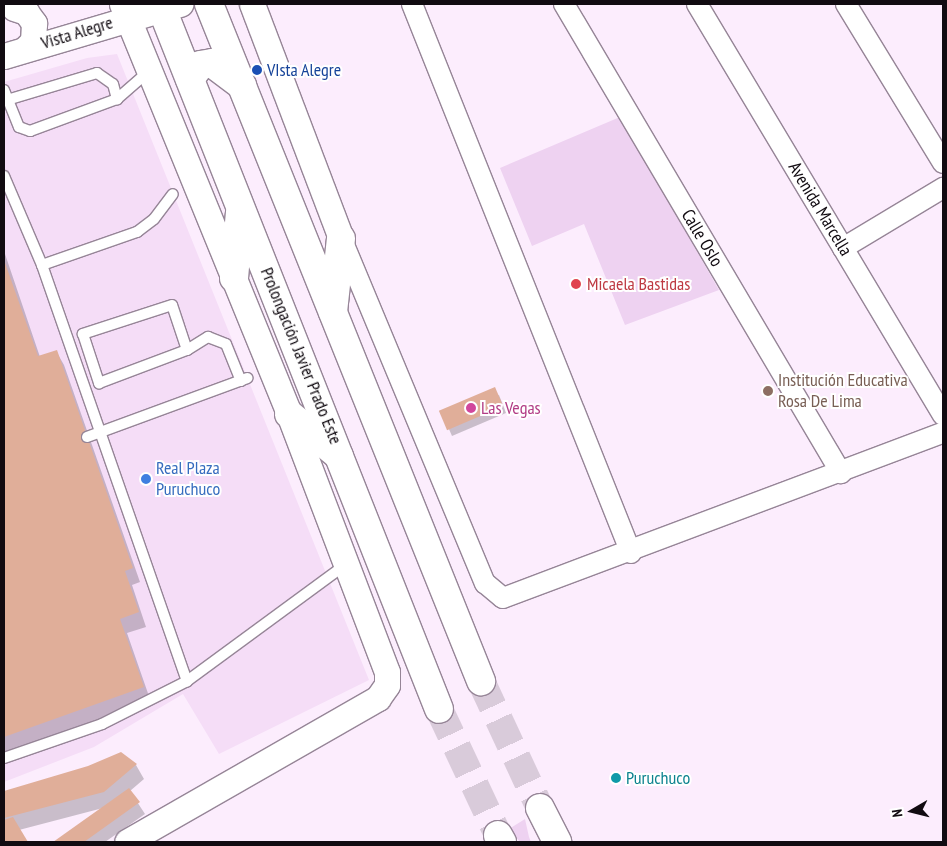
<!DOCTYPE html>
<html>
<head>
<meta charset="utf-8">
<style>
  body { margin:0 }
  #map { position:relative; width:947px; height:846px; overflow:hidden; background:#fcedfd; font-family:"PT Sans Narrow",sans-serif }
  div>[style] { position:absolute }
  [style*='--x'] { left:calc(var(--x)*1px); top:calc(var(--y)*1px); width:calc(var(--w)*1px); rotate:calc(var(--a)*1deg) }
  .built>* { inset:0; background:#f5ddf7 }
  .green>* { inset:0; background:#eed2f1 }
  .shadow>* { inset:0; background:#0003 }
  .building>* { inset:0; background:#e0ae99; transform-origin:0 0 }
  .primary-tunnel>* { height:28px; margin-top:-14px; transform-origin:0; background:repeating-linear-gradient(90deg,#d9cbda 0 28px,transparent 0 42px) }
  .roads { filter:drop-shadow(1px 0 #968597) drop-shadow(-1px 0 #968597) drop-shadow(0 1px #968597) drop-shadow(0 -1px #968597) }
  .service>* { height:10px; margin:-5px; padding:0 5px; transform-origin:5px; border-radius:5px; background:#fff }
  .minor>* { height:20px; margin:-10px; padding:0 10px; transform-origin:10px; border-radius:10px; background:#fff }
  .tertiary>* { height:25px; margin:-12.5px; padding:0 12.5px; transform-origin:12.5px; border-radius:12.5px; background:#fff }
  .primary>* { height:28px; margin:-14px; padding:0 14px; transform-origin:14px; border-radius:14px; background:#fff }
  .dots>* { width:14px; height:14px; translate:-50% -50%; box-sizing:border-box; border:2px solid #fff; border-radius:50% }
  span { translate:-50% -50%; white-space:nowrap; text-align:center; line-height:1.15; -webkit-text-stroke:4px #fff; paint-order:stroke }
  .street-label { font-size:18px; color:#110b11 }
  .transit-label { font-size:18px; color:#164399 }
  .left { translate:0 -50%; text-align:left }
  .health-label { font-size:18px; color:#be3a42 }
  .education-label { font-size:18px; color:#785e54 }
  .hotel-label { font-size:18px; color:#b23c85 }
  .shop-label { font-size:18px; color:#366cbe }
  .culture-label { font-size:18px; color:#0d838f }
  .frame { position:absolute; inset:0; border:5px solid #110b11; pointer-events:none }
  .north { position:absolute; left:887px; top:786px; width:50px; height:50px; -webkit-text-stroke:4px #fff; paint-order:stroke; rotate:262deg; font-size:14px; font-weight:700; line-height:20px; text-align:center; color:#110b11 }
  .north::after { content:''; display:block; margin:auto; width:18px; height:22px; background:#110b11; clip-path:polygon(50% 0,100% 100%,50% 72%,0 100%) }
</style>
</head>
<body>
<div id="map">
  <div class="built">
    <i style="clip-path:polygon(117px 54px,369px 680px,219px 754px,183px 694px,94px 747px,4px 782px,4px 82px,87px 58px)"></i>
  </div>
  <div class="green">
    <i style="clip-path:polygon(620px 117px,719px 290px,625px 325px,584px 224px,532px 246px,500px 168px)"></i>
    <i style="clip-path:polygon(525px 819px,529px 837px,531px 842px,520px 842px,509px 829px)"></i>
  </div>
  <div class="shadow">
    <i style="clip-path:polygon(4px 251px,40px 357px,56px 351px,64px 365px,140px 582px,132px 585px,146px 627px,127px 633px,151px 702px,4px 754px)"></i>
    <i style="clip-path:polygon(499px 395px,506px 413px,452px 436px,441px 411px)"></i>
    <i style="clip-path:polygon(136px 765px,144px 779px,130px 791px,145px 814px,105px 842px,55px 842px,103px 808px,19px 830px,27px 842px,4px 842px,4px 792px,89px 768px)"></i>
  </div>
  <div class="building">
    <i style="clip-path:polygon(4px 260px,38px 356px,57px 350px,133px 568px,125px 571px,139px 612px,120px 619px,144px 687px,4px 737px)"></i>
    <i style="left:495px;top:387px;width:21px;height:61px;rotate:67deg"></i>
    <i style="clip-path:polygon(121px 752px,137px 764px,104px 792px,4px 818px,4px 791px,88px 766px)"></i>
    <i style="clip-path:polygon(129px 788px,140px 802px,84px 842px,53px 842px)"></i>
    <i style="clip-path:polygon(13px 817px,28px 842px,4px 842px,4px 820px)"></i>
  </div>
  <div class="primary-tunnel">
    <i style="--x:481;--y:681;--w:140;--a:65.1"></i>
    <i style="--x:439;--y:709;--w:139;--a:64.9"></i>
  </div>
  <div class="roads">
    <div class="service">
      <i style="--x:4;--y:90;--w:40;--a:68"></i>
      <i style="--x:19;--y:127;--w:12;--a:20"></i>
      <i style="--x:30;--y:131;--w:93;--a:-20.2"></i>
      <i style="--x:117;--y:99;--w:43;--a:-41.2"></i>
      <i style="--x:7;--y:100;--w:94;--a:-16.7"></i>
      <i style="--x:97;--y:73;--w:19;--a:35"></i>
      <i style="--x:113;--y:84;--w:16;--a:75"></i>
      <i style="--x:4;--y:176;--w:97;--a:66.9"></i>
      <i style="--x:42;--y:265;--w:441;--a:70.8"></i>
      <i style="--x:42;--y:265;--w:101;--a:-19.2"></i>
      <i style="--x:137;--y:232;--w:21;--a:-37"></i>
      <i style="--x:154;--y:219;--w:31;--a:-53"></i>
      <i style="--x:187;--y:350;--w:47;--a:-108.4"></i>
      <i style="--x:172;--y:305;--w:94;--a:162"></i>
      <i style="--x:83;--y:334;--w:52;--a:71.9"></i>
      <i style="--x:99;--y:383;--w:94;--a:-20.6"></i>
      <i style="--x:187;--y:350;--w:25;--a:-32"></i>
      <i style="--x:208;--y:337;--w:19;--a:21"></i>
      <i style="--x:226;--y:344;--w:40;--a:68"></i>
      <i style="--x:87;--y:437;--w:171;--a:-20.2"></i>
      <i style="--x:4;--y:758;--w:104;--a:-19.1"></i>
      <i style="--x:102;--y:724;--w:95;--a:-26.8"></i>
      <i style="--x:187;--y:681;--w:197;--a:-36.3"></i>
    </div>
    <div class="minor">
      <i style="--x:412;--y:4;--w:591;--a:68.25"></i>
      <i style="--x:564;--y:4;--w:545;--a:59.43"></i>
      <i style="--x:697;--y:4;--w:479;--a:59.1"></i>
      <i style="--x:846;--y:4;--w:186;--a:58.6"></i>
      <i style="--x:342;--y:240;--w:372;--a:67.4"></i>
      <i style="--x:485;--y:583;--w:23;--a:40"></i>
      <i style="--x:503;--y:598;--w:470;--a:-20.6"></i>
      <i style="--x:843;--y:248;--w:117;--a:-31"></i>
    </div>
    <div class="tertiary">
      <i style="--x:122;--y:4;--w:443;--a:67.8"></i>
      <i style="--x:289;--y:414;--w:276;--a:69.2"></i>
      <i style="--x:387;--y:672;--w:13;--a:90"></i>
      <i style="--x:387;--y:685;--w:16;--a:125"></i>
      <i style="--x:378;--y:698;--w:289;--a:150.2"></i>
      <i style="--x:252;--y:4;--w:250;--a:69.2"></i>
      <i style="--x:14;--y:8;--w:13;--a:18"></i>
      <i style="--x:26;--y:12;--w:14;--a:54"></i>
      <i style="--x:34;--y:23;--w:18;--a:93"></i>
      <i style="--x:33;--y:41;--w:11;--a:135"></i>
      <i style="--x:4;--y:56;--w:184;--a:-16.5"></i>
    </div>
    <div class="primary">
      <i style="--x:160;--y:4;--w:758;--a:68.41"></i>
      <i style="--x:209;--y:4;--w:730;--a:68.11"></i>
      <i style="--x:190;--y:79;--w:17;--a:-54"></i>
      <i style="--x:200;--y:65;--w:12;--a:-9"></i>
      <i style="--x:212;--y:63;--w:38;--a:37"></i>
      <i style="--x:234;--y:278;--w:66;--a:-84.8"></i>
      <i style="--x:333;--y:312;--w:74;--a:-83.8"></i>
      <i style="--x:289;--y:414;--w:65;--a:40"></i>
      <i style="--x:540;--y:808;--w:38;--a:63"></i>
      <i style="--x:498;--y:835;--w:8;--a:60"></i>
    </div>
  </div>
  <div class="dots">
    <i style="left:257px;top:70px;background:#1a4fb4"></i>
    <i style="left:576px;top:284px;background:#e0444e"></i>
    <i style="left:768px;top:391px;background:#8d6e63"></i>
    <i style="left:471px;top:408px;background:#d1479c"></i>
    <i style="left:146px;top:479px;background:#3f7fe0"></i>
    <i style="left:616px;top:778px;background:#0f9aa8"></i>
  </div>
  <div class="street-label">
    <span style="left:77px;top:33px;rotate:-17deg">Vista Alegre</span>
    <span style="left:820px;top:209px;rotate:59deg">Avenida Marcella</span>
    <span style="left:702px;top:238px;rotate:59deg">Calle Oslo</span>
    <span style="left:301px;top:356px;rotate:68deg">Prolongación Javier Prado Este</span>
  </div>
  <div class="transit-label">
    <span class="left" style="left:267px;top:70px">VIsta Alegre</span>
  </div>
  <div class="health-label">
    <span class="left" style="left:587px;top:284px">Micaela Bastidas</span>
  </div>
  <div class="education-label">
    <span class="left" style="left:778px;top:391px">Institución Educativa<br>Rosa De Lima</span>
  </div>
  <div class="hotel-label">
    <span class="left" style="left:481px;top:408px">Las Vegas</span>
  </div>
  <div class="shop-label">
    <span class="left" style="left:156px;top:479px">Real Plaza<br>Puruchuco</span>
  </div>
  <div class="culture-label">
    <span class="left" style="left:626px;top:778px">Puruchuco</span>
  </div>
  <div class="frame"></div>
  <div class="north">N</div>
</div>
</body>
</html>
